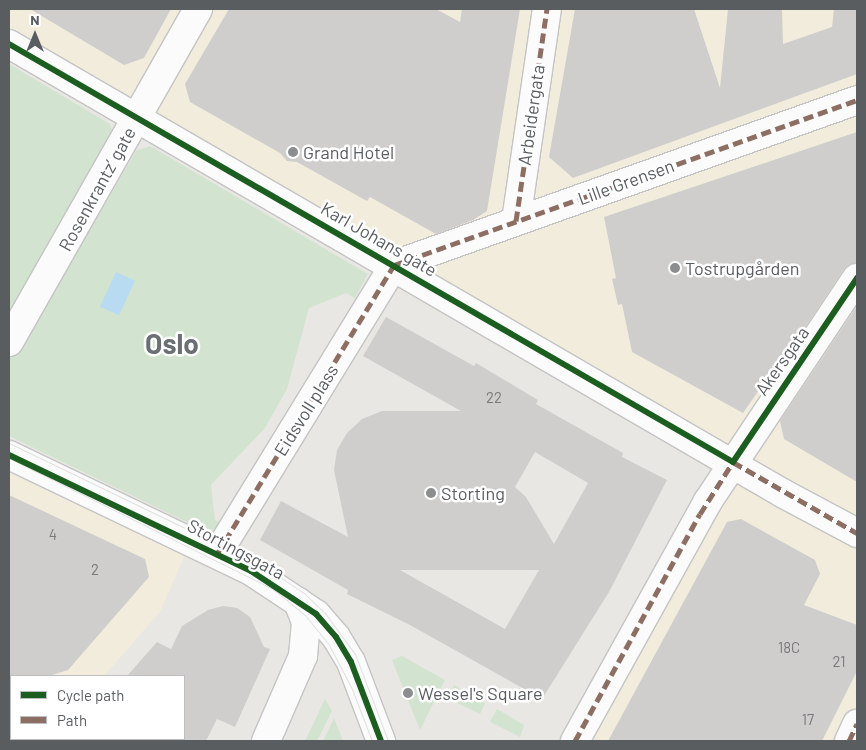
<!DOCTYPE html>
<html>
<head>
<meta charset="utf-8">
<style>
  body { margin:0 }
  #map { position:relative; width:866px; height:750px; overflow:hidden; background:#e9e7e3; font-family:Barlow,sans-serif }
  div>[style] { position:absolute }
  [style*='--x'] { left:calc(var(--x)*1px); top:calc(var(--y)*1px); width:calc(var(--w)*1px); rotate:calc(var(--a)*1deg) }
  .commercial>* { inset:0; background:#f2ecdc }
  .green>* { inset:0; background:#d2e4cf }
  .water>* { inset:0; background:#b9dbf1; transform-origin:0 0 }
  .building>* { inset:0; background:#cfcecc }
  .roads { filter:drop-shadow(1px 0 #c4c4c4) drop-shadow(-1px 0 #c4c4c4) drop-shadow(0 1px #c4c4c4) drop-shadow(0 -1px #c4c4c4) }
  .minor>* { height:28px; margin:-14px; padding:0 14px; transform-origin:14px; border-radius:14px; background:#fcfbfb }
  .tram>* { height:1px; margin:-0.5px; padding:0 0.5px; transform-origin:0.5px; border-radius:0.5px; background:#e0e0e0 }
  .quiet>* { height:5px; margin-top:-2.5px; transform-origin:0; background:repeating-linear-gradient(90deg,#8d6e63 0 10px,transparent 0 15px) }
  .cycleway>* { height:6px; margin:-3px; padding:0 3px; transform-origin:3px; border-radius:3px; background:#1b5e20 }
  .dots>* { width:14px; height:14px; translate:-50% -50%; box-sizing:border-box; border:2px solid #fff; border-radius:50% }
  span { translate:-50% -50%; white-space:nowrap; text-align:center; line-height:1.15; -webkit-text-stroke:5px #fff; paint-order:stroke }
  .number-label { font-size:15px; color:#787a7c }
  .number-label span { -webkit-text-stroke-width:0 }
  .street-label { font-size:18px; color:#595d60 }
  .poi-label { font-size:18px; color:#595d60 }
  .left { translate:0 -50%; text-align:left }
  .town-label { font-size:28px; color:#6a6f72; font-weight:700 }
  .frame { position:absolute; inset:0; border:10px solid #595d60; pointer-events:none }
  .legend { position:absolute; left:10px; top:675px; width:175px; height:65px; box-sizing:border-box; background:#fff; border:1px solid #bdbebf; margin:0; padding:6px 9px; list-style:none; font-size:15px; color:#595d60 }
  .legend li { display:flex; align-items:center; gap:10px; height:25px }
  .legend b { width:25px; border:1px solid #bdbebf }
  .north { position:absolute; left:10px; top:10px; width:50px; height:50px; -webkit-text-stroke:4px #fff; paint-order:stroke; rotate:0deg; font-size:14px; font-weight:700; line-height:20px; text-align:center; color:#595d60 }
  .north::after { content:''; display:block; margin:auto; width:18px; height:22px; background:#595d60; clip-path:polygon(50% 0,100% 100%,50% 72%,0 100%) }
</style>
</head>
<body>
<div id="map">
  <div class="commercial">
    <i style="clip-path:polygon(9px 9px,857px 9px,857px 741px,575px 741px,732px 462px,9px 44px)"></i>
    <i style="clip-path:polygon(9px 455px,191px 541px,160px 612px,104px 676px,11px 676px,9px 712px)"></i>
  </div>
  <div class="green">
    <i style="clip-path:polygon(9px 64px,110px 124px,113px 133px,80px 193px,104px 206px,136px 151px,150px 146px,368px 274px,355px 298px,346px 293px,309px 308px,287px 389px,265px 428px,211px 485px,215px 520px,232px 529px,226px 541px,9px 436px)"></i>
    <i style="clip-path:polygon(402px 656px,445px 680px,420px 730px,392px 660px)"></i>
    <i style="clip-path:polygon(454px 685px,485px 703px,480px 714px,447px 698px)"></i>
    <i style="clip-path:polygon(325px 699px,332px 711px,317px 741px,305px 741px)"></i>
    <i style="clip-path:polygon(497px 709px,524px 725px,520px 737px,490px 722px)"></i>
    <i style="clip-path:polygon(334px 718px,343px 741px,323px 741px)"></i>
  </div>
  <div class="water">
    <i style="left:116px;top:272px;width:21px;height:38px;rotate:25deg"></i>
  </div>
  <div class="building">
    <i style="clip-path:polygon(30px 9px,171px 9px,144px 58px,124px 65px)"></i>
    <i style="clip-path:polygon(229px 9px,436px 9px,460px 22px,462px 9px,520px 9px,487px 211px,473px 220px,436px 234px,370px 197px,367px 201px,297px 162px,287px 161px,280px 153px,190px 102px,185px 84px)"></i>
    <i style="clip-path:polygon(575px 9px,694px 9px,720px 88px,728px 9px,782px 9px,783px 44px,832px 27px,834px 9px,857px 9px,857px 74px,573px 178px,549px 157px)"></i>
    <i style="clip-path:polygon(857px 132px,857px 262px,844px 269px,772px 377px,771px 373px,743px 413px,632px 352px,622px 304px,618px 305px,612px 279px,616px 278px,604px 217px)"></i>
    <i style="clip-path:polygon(857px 306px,857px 482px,784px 439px,780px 421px)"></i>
    <i style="clip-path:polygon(evenodd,386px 317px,474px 366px,476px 363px,538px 400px,536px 404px,623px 453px,622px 457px,667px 480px,609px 592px,542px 699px,410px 625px,347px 594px,348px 590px,260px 540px,281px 501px,348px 537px,334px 470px,337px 450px,347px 433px,362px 419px,382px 411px,461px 411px,363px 356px,386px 317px,535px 452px,588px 483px,554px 544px,526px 497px,515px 487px,535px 452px,386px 317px,400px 570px,539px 570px,505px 629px,400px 570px)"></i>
    <i style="clip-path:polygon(9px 495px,145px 559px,149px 577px,68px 670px,49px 676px,9px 676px)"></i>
    <i style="clip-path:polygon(741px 519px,815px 560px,820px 574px,804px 605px,857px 625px,857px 671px,822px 741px,608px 741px,727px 522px)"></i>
    <i style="clip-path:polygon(223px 606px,237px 608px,250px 617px,264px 647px,270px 649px,235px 727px,217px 719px,206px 741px,184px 741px,184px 676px,127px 676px,157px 642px,171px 649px,182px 626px,208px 610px)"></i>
  </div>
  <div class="roads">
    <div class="minor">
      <i style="--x:9;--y:44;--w:896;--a:30.14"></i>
      <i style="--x:784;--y:494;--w:83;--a:28.1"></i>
      <i style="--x:516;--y:221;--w:214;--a:-81.7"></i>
      <i style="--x:9;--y:342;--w:383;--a:-60.4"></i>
      <i style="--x:9;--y:455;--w:268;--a:25.6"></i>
      <i style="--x:251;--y:571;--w:78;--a:33.5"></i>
      <i style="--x:316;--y:614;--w:30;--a:49"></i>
      <i style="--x:336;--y:637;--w:29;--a:59"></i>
      <i style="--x:351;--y:662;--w:85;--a:69.2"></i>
      <i style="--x:217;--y:554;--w:339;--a:-58.5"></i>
      <i style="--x:394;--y:265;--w:492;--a:-19.6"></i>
      <i style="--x:266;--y:741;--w:93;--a:-66.5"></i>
      <i style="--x:303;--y:656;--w:34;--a:-85"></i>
      <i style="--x:306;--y:622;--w:22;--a:-112"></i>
      <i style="--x:575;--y:741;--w:274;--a:-61"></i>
      <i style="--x:708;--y:501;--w:268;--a:-56.3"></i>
      <i style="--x:849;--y:741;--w:19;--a:-65"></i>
    </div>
  </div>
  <div class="tram">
    <i style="--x:9;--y:443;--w:284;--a:25.8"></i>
    <i style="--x:265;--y:567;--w:47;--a:33.7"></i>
    <i style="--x:304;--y:593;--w:29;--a:44"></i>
    <i style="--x:325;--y:613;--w:51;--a:53.8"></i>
    <i style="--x:355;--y:654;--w:93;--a:69.2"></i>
    <i style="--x:9;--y:458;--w:295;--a:26.4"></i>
    <i style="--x:273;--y:589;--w:41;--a:39.1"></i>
    <i style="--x:305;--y:615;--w:36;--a:51"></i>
    <i style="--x:328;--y:643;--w:52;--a:62.4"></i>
    <i style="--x:352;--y:689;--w:56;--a:69"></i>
  </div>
  <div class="quiet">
    <i style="--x:516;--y:221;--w:214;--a:-81.7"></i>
    <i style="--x:217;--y:554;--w:339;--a:-58.5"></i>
    <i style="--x:394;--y:265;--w:492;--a:-19.6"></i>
    <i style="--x:575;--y:741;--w:259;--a:-61.2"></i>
    <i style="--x:700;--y:514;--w:62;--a:-57.6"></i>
    <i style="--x:733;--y:462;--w:143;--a:29.8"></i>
    <i style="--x:849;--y:741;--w:19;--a:-65"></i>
  </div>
  <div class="cycleway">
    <i style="--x:9;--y:44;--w:836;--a:30"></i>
    <i style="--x:733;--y:462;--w:222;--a:-56"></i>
    <i style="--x:9;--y:455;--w:268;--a:25.6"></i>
    <i style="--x:251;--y:571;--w:78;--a:33.5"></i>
    <i style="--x:316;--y:614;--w:30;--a:49"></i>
    <i style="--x:336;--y:637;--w:29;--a:59"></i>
    <i style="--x:351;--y:662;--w:85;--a:69.2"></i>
  </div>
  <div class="dots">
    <i style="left:293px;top:152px;background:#8b8d8e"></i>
    <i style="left:675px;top:268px;background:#8b8d8e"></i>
    <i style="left:431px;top:493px;background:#8b8d8e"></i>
    <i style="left:408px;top:693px;background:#8b8d8e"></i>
  </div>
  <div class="number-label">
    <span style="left:494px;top:398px">22</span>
    <span style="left:53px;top:535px">4</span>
    <span style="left:95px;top:570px">2</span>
    <span style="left:789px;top:648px">18C</span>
    <span style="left:839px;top:662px">21</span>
    <span style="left:808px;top:720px">17</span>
  </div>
  <div class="street-label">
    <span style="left:531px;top:115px;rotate:-82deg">Arbeidergata</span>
    <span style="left:626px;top:182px;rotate:-20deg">Lille Grensen</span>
    <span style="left:97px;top:189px;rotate:-61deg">Rosenkrantz’ gate</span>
    <span style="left:379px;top:239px;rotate:30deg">Karl Johans gate</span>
    <span style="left:782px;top:361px;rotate:-55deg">Akersgata</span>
    <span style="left:306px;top:410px;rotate:-58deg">Eidsvoll plass</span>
    <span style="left:236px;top:549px;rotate:28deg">Stortingsgata</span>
  </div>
  <div class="poi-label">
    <span class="left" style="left:303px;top:152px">Grand Hotel</span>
    <span class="left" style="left:685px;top:268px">Tostrupgården</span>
    <span class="left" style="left:441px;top:493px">Storting</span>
    <span class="left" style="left:418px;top:693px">Wessel's Square</span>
  </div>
  <div class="town-label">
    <span style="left:172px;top:343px">Oslo</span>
  </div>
  <div class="frame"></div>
  <ul class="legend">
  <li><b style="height:6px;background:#1b5e20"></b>Cycle path</li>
  <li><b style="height:6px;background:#8d6e63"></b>Path</li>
  </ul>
  <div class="north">N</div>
</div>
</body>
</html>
